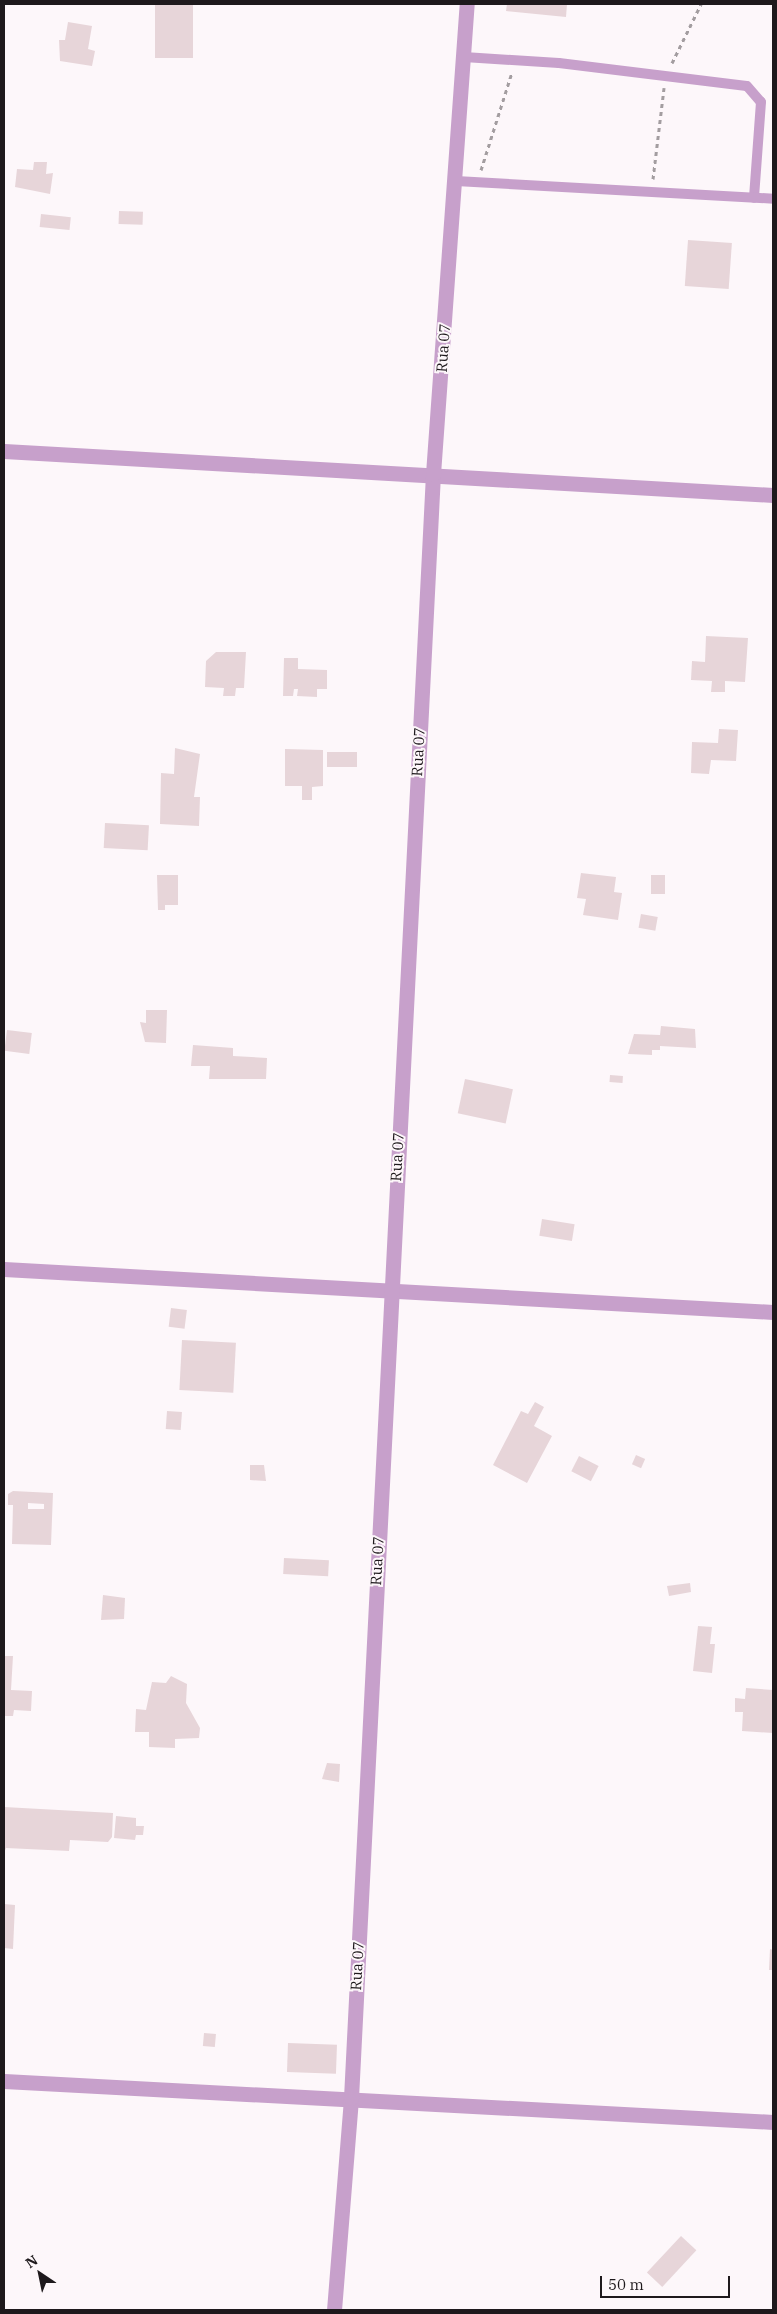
<!DOCTYPE html>
<html>
<head>
<meta charset="utf-8">
<style>
  body { margin:0 }
  #map { position:relative; width:777px; height:2314px; overflow:hidden; background:#fdf7fa; font-family:"IBM Plex Serif",serif }
  div>[style] { position:absolute }
  [style*='--x'] { left:calc(var(--x)*1px); top:calc(var(--y)*1px); width:calc(var(--w)*1px); rotate:calc(var(--a)*1deg) }
  .building>* { inset:0; background:#e7d5d9; transform-origin:0 0 }
  .path>* { height:3px; margin-top:-1.5px; transform-origin:0; background:repeating-linear-gradient(90deg,#a39da0 0 4px,transparent 0 8px) }
  .lane>* { height:10px; margin:-5px; padding:0 5px; transform-origin:5px; border-radius:5px; background:#c7a0cb }
  .street>* { height:15px; margin:-7.5px; padding:0 7.5px; transform-origin:7.5px; border-radius:7.5px; background:#c7a0cb }
  span { translate:-50% -50%; white-space:nowrap; text-align:center; line-height:1.15; -webkit-text-stroke:4px #fdf7fa; paint-order:stroke }
  .street-label { font-size:15px; color:#1e191c }
  .frame { position:absolute; inset:0; border:5px solid #1e191c; pointer-events:none }
  .north { position:absolute; left:15px; top:2249px; width:50px; height:50px; -webkit-text-stroke:4px #fdf7fa; paint-order:stroke; rotate:326deg; font-size:14px; font-weight:700; line-height:20px; text-align:center; color:#1e191c }
  .north::after { content:''; display:block; margin:auto; width:18px; height:22px; background:#1e191c; clip-path:polygon(50% 0,100% 100%,50% 72%,0 100%) }
  .scale { position:absolute; left:600px; top:2276px; width:130px; height:22px; box-sizing:border-box; border:2px solid #1e191c; border-top:0; padding-left:6px; font-size:15px; line-height:18px; white-space:nowrap; color:#1e191c; -webkit-text-stroke:4px #fdf7fa; paint-order:stroke }
</style>
</head>
<body>
<div id="map">
  <div class="building">
    <i style="left:155px;top:4px;width:38px;height:54px"></i>
    <i style="clip-path:polygon(507px 4px,567px 4px,566px 17px,506px 11px)"></i>
    <i style="clip-path:polygon(68px 22px,92px 26px,88px 49px,95px 51px,92px 66px,60px 61px,59px 40px,65px 40px)"></i>
    <i style="clip-path:polygon(34px 162px,47px 162px,46px 174px,53px 173px,50px 194px,15px 187px,17px 169px,33px 170px)"></i>
    <i style="left:119px;top:211px;width:24px;height:13px;rotate:2deg"></i>
    <i style="left:41px;top:214px;width:30px;height:13px;rotate:6deg"></i>
    <i style="left:688px;top:240px;width:44px;height:46px;rotate:4deg"></i>
    <i style="clip-path:polygon(706px 636px,748px 638px,745px 682px,725px 681px,725px 692px,711px 692px,712px 681px,691px 680px,692px 661px,705px 662px)"></i>
    <i style="clip-path:polygon(216px 652px,246px 652px,244px 688px,236px 688px,235px 696px,223px 696px,224px 688px,205px 687px,206px 661px)"></i>
    <i style="clip-path:polygon(284px 658px,298px 658px,298px 669px,327px 670px,327px 689px,317px 689px,317px 697px,297px 696px,298px 689px,294px 689px,293px 696px,283px 696px)"></i>
    <i style="clip-path:polygon(719px 729px,738px 730px,736px 761px,711px 760px,709px 774px,691px 773px,692px 742px,718px 743px)"></i>
    <i style="clip-path:polygon(175px 748px,200px 754px,194px 797px,200px 797px,199px 826px,160px 824px,161px 773px,174px 774px)"></i>
    <i style="clip-path:polygon(285px 749px,323px 750px,323px 786px,312px 787px,312px 800px,302px 800px,302px 786px,285px 786px)"></i>
    <i style="left:327px;top:752px;width:30px;height:15px"></i>
    <i style="left:105px;top:823px;width:44px;height:25px;rotate:3deg"></i>
    <i style="clip-path:polygon(581px 873px,616px 877px,614px 892px,622px 893px,618px 920px,583px 915px,586px 899px,577px 898px)"></i>
    <i style="clip-path:polygon(157px 875px,178px 875px,178px 905px,165px 905px,165px 910px,158px 910px)"></i>
    <i style="left:651px;top:875px;width:14px;height:19px"></i>
    <i style="left:641px;top:914px;width:17px;height:14px;rotate:10deg"></i>
    <i style="clip-path:polygon(146px 1010px,167px 1010px,166px 1043px,145px 1042px,140px 1022px,146px 1023px)"></i>
    <i style="clip-path:polygon(661px 1026px,695px 1029px,696px 1048px,660px 1046px,660px 1050px,652px 1050px,652px 1055px,628px 1054px,634px 1034px,660px 1035px)"></i>
    <i style="left:7px;top:1030px;width:25px;height:21px;rotate:7deg"></i>
    <i style="clip-path:polygon(193px 1045px,233px 1048px,233px 1056px,267px 1058px,266px 1079px,209px 1079px,210px 1066px,191px 1066px)"></i>
    <i style="left:610px;top:1075px;width:13px;height:7px;rotate:4deg"></i>
    <i style="left:465px;top:1079px;width:49px;height:35px;rotate:12deg"></i>
    <i style="left:542px;top:1219px;width:33px;height:17px;rotate:9deg"></i>
    <i style="left:171px;top:1308px;width:16px;height:19px;rotate:7deg"></i>
    <i style="left:182px;top:1340px;width:54px;height:50px;rotate:3deg"></i>
    <i style="clip-path:polygon(535px 1402px,544px 1407px,534px 1426px,552px 1436px,527px 1483px,493px 1465px,521px 1411px,528px 1414px)"></i>
    <i style="left:167px;top:1411px;width:15px;height:18px;rotate:4deg"></i>
    <i style="left:636px;top:1455px;width:10px;height:10px;rotate:24deg"></i>
    <i style="left:579px;top:1456px;width:22px;height:17px;rotate:27deg"></i>
    <i style="clip-path:polygon(250px 1465px,264px 1465px,266px 1481px,250px 1480px)"></i>
    <i style="clip-path:polygon(evenodd,13px 1491px,53px 1493px,51px 1545px,12px 1544px,13px 1505px,8px 1505px,8px 1494px,13px 1491px,28px 1503px,44px 1504px,44px 1509px,28px 1509px,28px 1503px)"></i>
    <i style="left:284px;top:1558px;width:45px;height:16px;rotate:3deg"></i>
    <i style="clip-path:polygon(690px 1583px,691px 1592px,669px 1596px,667px 1586px)"></i>
    <i style="clip-path:polygon(103px 1595px,125px 1598px,124px 1619px,101px 1620px)"></i>
    <i style="clip-path:polygon(698px 1626px,712px 1627px,710px 1644px,715px 1644px,712px 1673px,693px 1671px)"></i>
    <i style="clip-path:polygon(4px 1656px,13px 1656px,11px 1690px,32px 1691px,31px 1711px,14px 1710px,13px 1716px,4px 1716px)"></i>
    <i style="clip-path:polygon(171px 1676px,187px 1684px,186px 1703px,200px 1728px,199px 1738px,175px 1739px,175px 1748px,149px 1747px,149px 1732px,135px 1732px,136px 1709px,146px 1710px,152px 1682px,166px 1683px)"></i>
    <i style="clip-path:polygon(746px 1688px,773px 1690px,773px 1733px,742px 1731px,743px 1712px,735px 1712px,735px 1698px,745px 1699px)"></i>
    <i style="clip-path:polygon(327px 1763px,340px 1764px,339px 1782px,322px 1779px)"></i>
    <i style="clip-path:polygon(4px 1807px,113px 1813px,112px 1837px,108px 1842px,70px 1840px,69px 1851px,6px 1848px,4px 1853px)"></i>
    <i style="clip-path:polygon(116px 1816px,136px 1818px,136px 1826px,144px 1826px,143px 1835px,136px 1835px,135px 1840px,114px 1838px)"></i>
    <i style="clip-path:polygon(4px 1904px,15px 1905px,13px 1949px,4px 1948px)"></i>
    <i style="clip-path:polygon(770px 1949px,773px 1950px,773px 1970px,769px 1970px)"></i>
    <i style="left:204px;top:2033px;width:12px;height:13px;rotate:5deg"></i>
    <i style="left:288px;top:2043px;width:49px;height:29px;rotate:2deg"></i>
    <i style="left:681px;top:2236px;width:21px;height:50px;rotate:43deg"></i>
  </div>
  <div class="path">
    <i style="--x:672;--y:63;--w:66;--a:-63.8"></i>
    <i style="--x:481;--y:170;--w:103;--a:-72.4"></i>
    <i style="--x:653;--y:179;--w:92;--a:-83.1"></i>
  </div>
  <div class="lane">
    <i style="--x:464;--y:57;--w:95;--a:3.6"></i>
    <i style="--x:559;--y:63;--w:189;--a:7"></i>
    <i style="--x:747;--y:86;--w:21;--a:49"></i>
    <i style="--x:761;--y:102;--w:96;--a:94.2"></i>
    <i style="--x:456;--y:181;--w:318;--a:3.2"></i>
  </div>
  <div class="street">
    <i style="--x:4;--y:451;--w:770;--a:3.27"></i>
    <i style="--x:4;--y:1269;--w:770;--a:3.2"></i>
    <i style="--x:4;--y:2081;--w:770;--a:3.05"></i>
    <i style="--x:334;--y:2310;--w:213;--a:-85.4"></i>
    <i style="--x:351;--y:2098;--w:1626;--a:-87.11"></i>
    <i style="--x:433;--y:474;--w:471;--a:-85.9"></i>
  </div>
  <div class="street-label">
    <span style="left:443px;top:348px;rotate:-86deg">Rua 07</span>
    <span style="left:418px;top:752px;rotate:-87deg">Rua 07</span>
    <span style="left:397px;top:1157px;rotate:-87deg">Rua 07</span>
    <span style="left:377px;top:1561px;rotate:-87deg">Rua 07</span>
    <span style="left:357px;top:1966px;rotate:-87deg">Rua 07</span>
  </div>
  <div class="frame"></div>
  <div class="north">N</div>
  <div class="scale">50 m</div>
</div>
</body>
</html>
